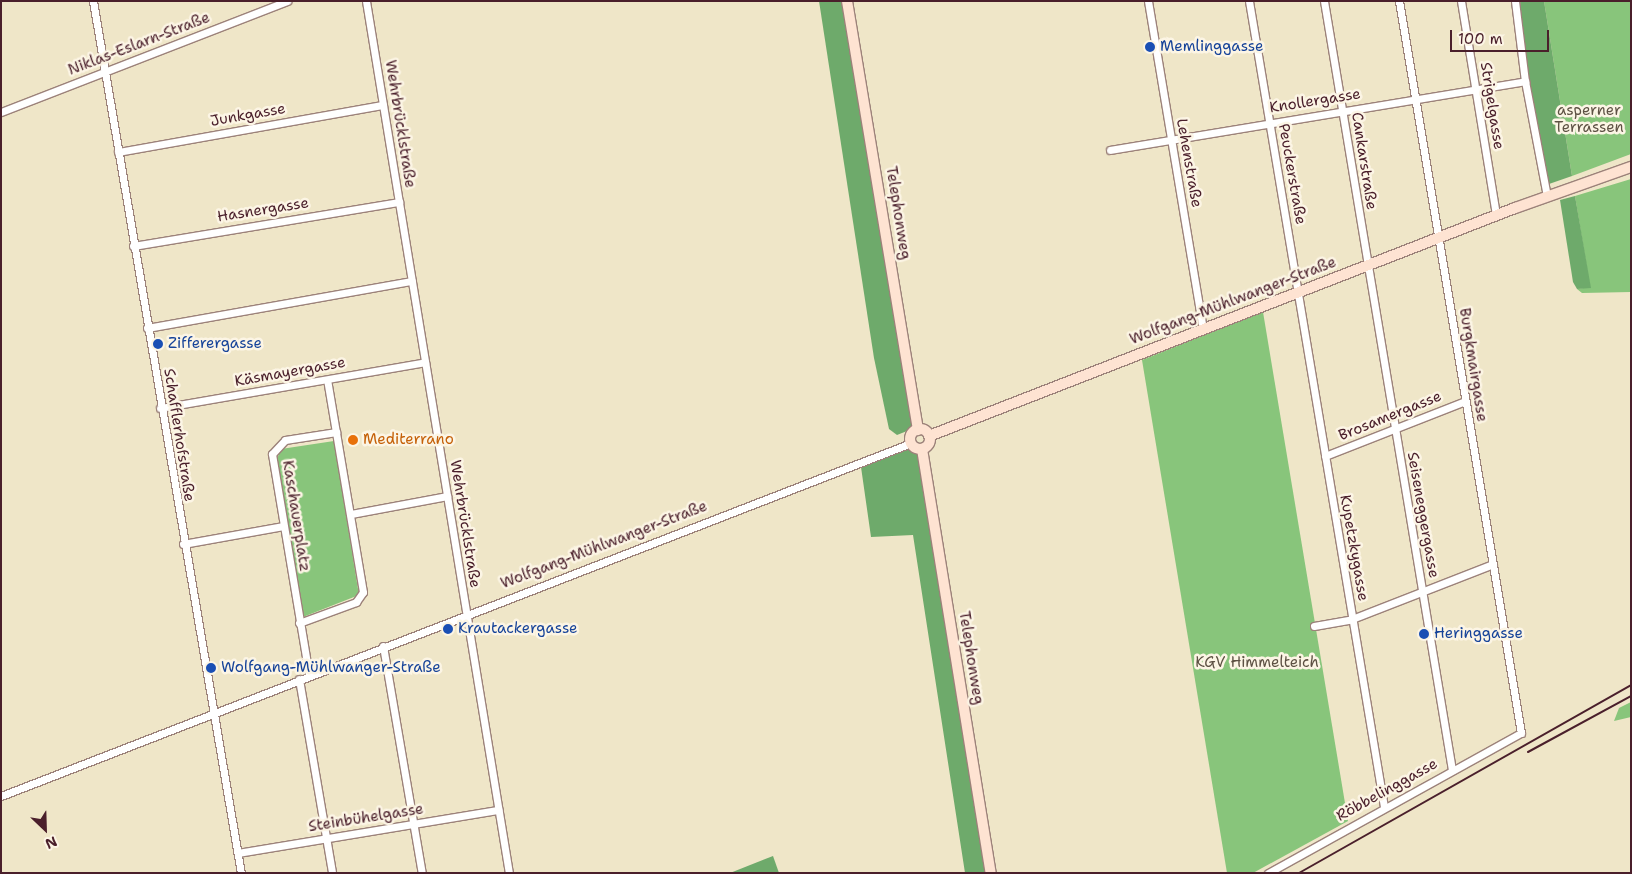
<!DOCTYPE html>
<html>
<head>
<meta charset="utf-8">
<style>
  body { margin:0 }
  #map { position:relative; width:1632px; height:874px; overflow:hidden; background:#efe6c8; font-family:"Shantell Sans",sans-serif }
  div>[style] { position:absolute }
  [style*='--x'] { left:calc(var(--x)*1px); top:calc(var(--y)*1px); width:calc(var(--w)*1px); rotate:calc(var(--a)*1deg) }
  .green>* { inset:0; background:#88c57b }
  .forest>* { inset:0; background:#6eaa6b }
  .roads { filter:drop-shadow(1px 0 #9c827a) drop-shadow(-1px 0 #9c827a) drop-shadow(0 1px #9c827a) drop-shadow(0 -1px #9c827a) }
  .street>* { height:7px; margin:-3.5px; padding:0 3.5px; transform-origin:3.5px; border-radius:3.5px; background:#fff }
  .secondary>* { height:10px; margin:-5px; padding:0 5px; transform-origin:5px; border-radius:5px; background:#fee3d2 }
  .secondary>.ring { margin:-5px; padding:0; box-sizing:content-box; background:none; border:10px solid #fee3d2; border-radius:50% }
  .rail>* { height:2px; margin:-1px; padding:0 1px; transform-origin:1px; border-radius:1px; background:#4a1f2b }
  .dots>* { width:14px; height:14px; translate:-50% -50%; box-sizing:border-box; border:2px solid #fcf5e5; border-radius:50% }
  span { translate:-50% -50%; white-space:nowrap; text-align:center; line-height:1.15; -webkit-text-stroke:5px #fcf5e5; paint-order:stroke }
  .street-label { font-size:15px; color:#4a1f2b }
  .transit-label { font-size:15px; color:#164399 }
  .left { translate:0 -50%; text-align:left }
  .park-label { font-size:15px; color:#5d5143 }
  .food-label { font-size:15px; color:#c56008 }
  .frame { position:absolute; inset:0; border:2px solid #4a1f2b; pointer-events:none }
  .north { position:absolute; left:20px; top:804px; width:50px; height:50px; -webkit-text-stroke:4px #fcf5e5; paint-order:stroke; rotate:156deg; font-size:14px; font-weight:700; line-height:20px; text-align:center; color:#4a1f2b }
  .north::after { content:''; display:block; margin:auto; width:18px; height:22px; background:#4a1f2b; clip-path:polygon(50% 0,100% 100%,50% 72%,0 100%) }
  .scale { position:absolute; left:1450px; top:30px; width:99px; height:22px; box-sizing:border-box; border:2px solid #4a1f2b; border-top:0; padding-left:6px; font-size:15px; line-height:18px; white-space:nowrap; color:#4a1f2b; -webkit-text-stroke:4px #fcf5e5; paint-order:stroke }
</style>
</head>
<body>
<div id="map">
  <div class="green">
    <i style="clip-path:polygon(1544px 1px,1631px 1px,1631px 154px,1572px 176px)"></i>
    <i style="clip-path:polygon(1631px 179px,1631px 292px,1582px 293px,1577px 289px,1590px 287px,1575px 196px)"></i>
    <i style="clip-path:polygon(1263px 312px,1348px 821px,1253px 873px,1227px 873px,1142px 360px)"></i>
    <i style="clip-path:polygon(334px 441px,359px 595px,303px 617px,277px 459px,281px 449px)"></i>
    <i style="clip-path:polygon(1631px 702px,1631px 717px,1614px 721px,1619px 708px)"></i>
  </div>
  <div class="forest">
    <i style="clip-path:polygon(819px 1px,842px 1px,914px 424px,912px 429px,897px 435px,889px 429px,874px 358px)"></i>
    <i style="clip-path:polygon(1520px 1px,1544px 1px,1572px 176px,1549px 184px,1528px 77px)"></i>
    <i style="clip-path:polygon(1575px 196px,1591px 288px,1577px 289px,1573px 282px,1560px 200px)"></i>
    <i style="clip-path:polygon(903px 449px,910px 449px,917px 454px,987px 873px,965px 873px,913px 535px,871px 537px,861px 467px)"></i>
    <i style="clip-path:polygon(773px 856px,779px 873px,730px 873px)"></i>
  </div>
  <div class="roads">
    <div class="street">
      <i style="--x:93;--y:1;--w:884;--a:80.37"></i>
      <i style="--x:366;--y:1;--w:884;--a:80.69"></i>
      <i style="--x:1148;--y:1;--w:333;--a:80.5"></i>
      <i style="--x:1249;--y:1;--w:817;--a:80.49"></i>
      <i style="--x:1324;--y:1;--w:780;--a:80.55"></i>
      <i style="--x:1461;--y:1;--w:217;--a:80.7"></i>
      <i style="--x:1515;--y:1;--w:81;--a:82.9"></i>
      <i style="--x:1525;--y:81;--w:117;--a:79.2"></i>
      <i style="--x:1;--y:112;--w:307;--a:-21.2"></i>
      <i style="--x:1110;--y:150;--w:421;--a:-9.4"></i>
      <i style="--x:118;--y:152;--w:269;--a:-10.1"></i>
      <i style="--x:133;--y:246;--w:270;--a:-9.4"></i>
      <i style="--x:147;--y:328;--w:269;--a:-10.1"></i>
      <i style="--x:160;--y:408;--w:269;--a:-9.8"></i>
      <i style="--x:1325;--y:456;--w:150;--a:-21.4"></i>
      <i style="--x:351;--y:514;--w:98;--a:-10.6"></i>
      <i style="--x:183;--y:544;--w:102;--a:-10.2"></i>
      <i style="--x:299;--y:623;--w:61;--a:-20.2"></i>
      <i style="--x:356;--y:602;--w:12;--a:-55"></i>
      <i style="--x:363;--y:592;--w:215;--a:-99.6"></i>
      <i style="--x:1314;--y:626;--w:39;--a:-10"></i>
      <i style="--x:1352;--y:619;--w:151;--a:-21.3"></i>
      <i style="--x:383;--y:646;--w:230;--a:80.3"></i>
      <i style="--x:309;--y:675;--w:224;--a:-99.5"></i>
      <i style="--x:272;--y:454;--w:19;--a:-47"></i>
      <i style="--x:285;--y:440;--w:52;--a:-8.9"></i>
      <i style="--x:299;--y:679;--w:197;--a:80.3"></i>
      <i style="--x:1;--y:796;--w:976;--a:-21.2"></i>
      <i style="--x:238;--y:853;--w:264;--a:-9.4"></i>
      <i style="--x:1268;--y:873;--w:289;--a:-29"></i>
      <i style="--x:1521;--y:733;--w:742;--a:-99.46"></i>
    </div>
    <div class="secondary">
      <i style="--x:847;--y:1;--w:435;--a:80.6"></i>
      <i class="ring" style="left:910px;top:429px;width:10px;height:10px"></i>
      <i style="--x:929;--y:436;--w:629;--a:-21.26"></i>
      <i style="--x:1515;--y:208;--w:123;--a:-19.5"></i>
      <i style="--x:922;--y:449;--w:430;--a:80.8"></i>
    </div>
  </div>
  <div class="rail">
    <i style="--x:1528;--y:752;--w:117;--a:-28.5"></i>
    <i style="--x:1299;--y:873;--w:382;--a:-29.5"></i>
  </div>
  <div class="dots">
    <i style="left:1150px;top:47px;background:#1a4fb4"></i>
    <i style="left:158px;top:344px;background:#1a4fb4"></i>
    <i style="left:353px;top:440px;background:#e8710a"></i>
    <i style="left:448px;top:629px;background:#1a4fb4"></i>
    <i style="left:1424px;top:634px;background:#1a4fb4"></i>
    <i style="left:211px;top:668px;background:#1a4fb4"></i>
  </div>
  <div class="street-label">
    <span style="left:139px;top:44px;rotate:-21deg">Niklas-Eslarn-Straße</span>
    <span style="left:1315px;top:101px;rotate:-9deg">Knollergasse</span>
    <span style="left:1492px;top:106px;rotate:81deg">Strigelgasse</span>
    <span style="left:248px;top:115px;rotate:-10deg">Junkgasse</span>
    <span style="left:400px;top:124px;rotate:81deg">Wehrbrücklstraße</span>
    <span style="left:1364px;top:161px;rotate:81deg">Cankarstraße</span>
    <span style="left:1189px;top:163px;rotate:80deg">Lehenstraße</span>
    <span style="left:1292px;top:174px;rotate:80deg">Peuckerstraße</span>
    <span style="left:263px;top:210px;rotate:-9deg">Hasnergasse</span>
    <span style="left:898px;top:213px;rotate:81deg">Telephonweg</span>
    <span style="left:1233px;top:301px;rotate:-21deg">Wolfgang-Mühlwanger-Straße</span>
    <span style="left:1473px;top:365px;rotate:81deg">Burgkmairgasse</span>
    <span style="left:290px;top:372px;rotate:-10deg">Käsmayergasse</span>
    <span style="left:1390px;top:416px;rotate:-22deg">Brosamergasse</span>
    <span style="left:179px;top:435px;rotate:81deg">Schafflerhofstraße</span>
    <span style="left:1423px;top:515px;rotate:80deg">Seiseneggergasse</span>
    <span style="left:296px;top:516px;rotate:81deg">Kaschauerplatz</span>
    <span style="left:465px;top:524px;rotate:81deg">Wehrbrücklstraße</span>
    <span style="left:604px;top:545px;rotate:-21deg">Wolfgang-Mühlwanger-Straße</span>
    <span style="left:1354px;top:548px;rotate:80deg">Kupetzkygasse</span>
    <span style="left:971px;top:658px;rotate:81deg">Telephonweg</span>
    <span style="left:1387px;top:790px;rotate:-29deg">Röbbelinggasse</span>
    <span style="left:366px;top:818px;rotate:-9deg">Steinbühelgasse</span>
  </div>
  <div class="transit-label">
    <span class="left" style="left:1160px;top:47px">Memlinggasse</span>
    <span class="left" style="left:168px;top:344px">Zifferergasse</span>
    <span class="left" style="left:458px;top:629px">Krautackergasse</span>
    <span class="left" style="left:1434px;top:634px">Heringgasse</span>
    <span class="left" style="left:221px;top:668px">Wolfgang-Mühlwanger-Straße</span>
  </div>
  <div class="park-label">
    <span style="left:1589px;top:119px">asperner<br>Terrassen</span>
    <span style="left:1257px;top:663px">KGV Himmelteich</span>
  </div>
  <div class="food-label">
    <span class="left" style="left:363px;top:440px">Mediterrano</span>
  </div>
  <div class="frame"></div>
  <div class="north">N</div>
  <div class="scale">100 m</div>
</div>
</body>
</html>
